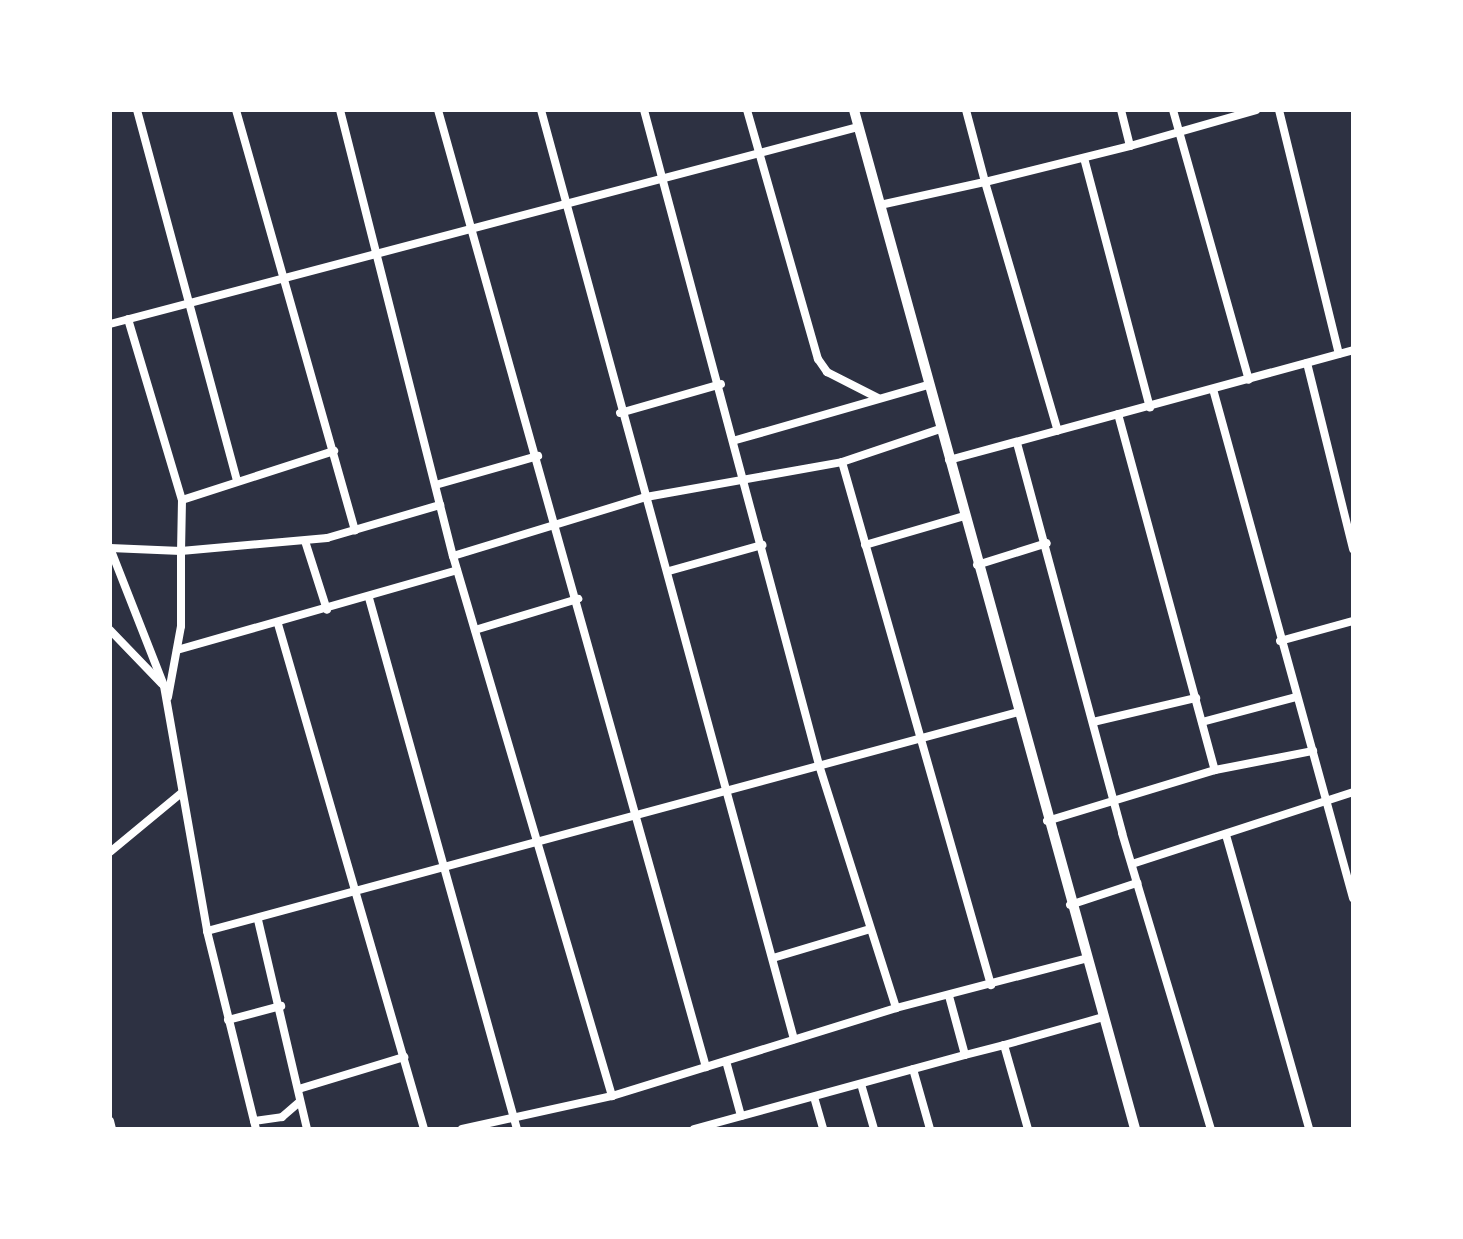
<!DOCTYPE html>
<html>
<head>
<meta charset="utf-8">
<style>
  body { margin:0 }
  #map { position:relative; width:1463px; height:1239px; overflow:hidden; background:#2d3142; font-family:"Roboto Condensed",sans-serif }
  div>[style] { position:absolute }
  [style*='--x'] { left:calc(var(--x)*1px); top:calc(var(--y)*1px); width:calc(var(--w)*1px); rotate:calc(var(--a)*1deg) }
  .minor>* { height:8px; margin:-4px; padding:0 4px; transform-origin:4px; border-radius:4px; background:#fff }
  .tertiary>* { height:10px; margin:-5px; padding:0 5px; transform-origin:5px; border-radius:5px; background:#fff }
  span { translate:-50% -50%; white-space:nowrap; text-align:center; line-height:1.15; -webkit-text-stroke:8px #fff; paint-order:stroke }
  .frame { position:absolute; inset:0; border:112px solid #fff; pointer-events:none }
</style>
</head>
<body>
<div id="map">
  <div class="minor">
    <i style="--x:137;--y:110;--w:384;--a:74.9"></i>
    <i style="--x:236;--y:110;--w:437;--a:74.2"></i>
    <i style="--x:340;--y:110;--w:460;--a:75.8"></i>
    <i style="--x:453;--y:556;--w:563;--a:73.59"></i>
    <i style="--x:438;--y:110;--w:994;--a:74.36"></i>
    <i style="--x:541;--y:110;--w:963;--a:74.77"></i>
    <i style="--x:644;--y:110;--w:678;--a:75.04"></i>
    <i style="--x:819;--y:765;--w:255;--a:72.4"></i>
    <i style="--x:747;--y:110;--w:259;--a:74.1"></i>
    <i style="--x:818;--y:359;--w:16;--a:55"></i>
    <i style="--x:827;--y:372;--w:57;--a:27"></i>
    <i style="--x:966;--y:110;--w:74;--a:75.2"></i>
    <i style="--x:985;--y:182;--w:149;--a:-13.9"></i>
    <i style="--x:1130;--y:146;--w:37;--a:-104"></i>
    <i style="--x:1173;--y:110;--w:280;--a:74.3"></i>
    <i style="--x:1279;--y:110;--w:251;--a:76.2"></i>
    <i style="--x:1130;--y:146;--w:131;--a:-15.9"></i>
    <i style="--x:1084;--y:158;--w:258;--a:75.2"></i>
    <i style="--x:880;--y:205;--w:107;--a:-12.4"></i>
    <i style="--x:985;--y:182;--w:259;--a:73.7"></i>
    <i style="--x:128;--y:319;--w:189;--a:73.4"></i>
    <i style="--x:182;--y:500;--w:51;--a:91.1"></i>
    <i style="--x:181;--y:551;--w:71;--a:-177.6"></i>
    <i style="--x:110;--y:548;--w:148;--a:68.6"></i>
    <i style="--x:164;--y:686;--w:249;--a:80"></i>
    <i style="--x:207;--y:931;--w:204;--a:76.1"></i>
    <i style="--x:110;--y:324;--w:774;--a:-14.75"></i>
    <i style="--x:1307;--y:363;--w:192;--a:76.1"></i>
    <i style="--x:1213;--y:389;--w:528;--a:74.62"></i>
    <i style="--x:620;--y:413;--w:105;--a:-16"></i>
    <i style="--x:1118;--y:414;--w:369;--a:74.8"></i>
    <i style="--x:736;--y:440;--w:200;--a:-16"></i>
    <i style="--x:1017;--y:443;--w:404;--a:74.9"></i>
    <i style="--x:1122;--y:833;--w:309;--a:73.3"></i>
    <i style="--x:949;--y:460;--w:419;--a:-15.2"></i>
    <i style="--x:842;--y:462;--w:544;--a:74.1"></i>
    <i style="--x:439;--y:484;--w:103;--a:-15.8"></i>
    <i style="--x:182;--y:500;--w:160;--a:-17.9"></i>
    <i style="--x:305;--y:541;--w:72;--a:72.3"></i>
    <i style="--x:865;--y:545;--w:103;--a:-16.3"></i>
    <i style="--x:453;--y:556;--w:202;--a:-17"></i>
    <i style="--x:646;--y:497;--w:199;--a:-10.1"></i>
    <i style="--x:842;--y:462;--w:103;--a:-18.6"></i>
    <i style="--x:977;--y:565;--w:73;--a:-17.4"></i>
    <i style="--x:669;--y:571;--w:97;--a:-15.6"></i>
    <i style="--x:369;--y:598;--w:551;--a:74.43"></i>
    <i style="--x:278;--y:624;--w:526;--a:73.87"></i>
    <i style="--x:110;--y:630;--w:75;--a:46.1"></i>
    <i style="--x:475;--y:630;--w:108;--a:-16.8"></i>
    <i style="--x:1280;--y:641;--w:76;--a:-15.3"></i>
    <i style="--x:177;--y:650;--w:291;--a:-15.9"></i>
    <i style="--x:168;--y:697;--w:72;--a:-79.6"></i>
    <i style="--x:181;--y:626;--w:75;--a:-90"></i>
    <i style="--x:181;--y:551;--w:147;--a:-5.1"></i>
    <i style="--x:327;--y:538;--w:118;--a:-16.3"></i>
    <i style="--x:1093;--y:722;--w:106;--a:-13.1"></i>
    <i style="--x:1202;--y:722;--w:97;--a:-14.9"></i>
    <i style="--x:1047;--y:821;--w:176;--a:-16.9"></i>
    <i style="--x:1215;--y:770;--w:100;--a:-11"></i>
    <i style="--x:1226;--y:835;--w:305;--a:74.2"></i>
    <i style="--x:110;--y:852;--w:91;--a:-39.6"></i>
    <i style="--x:1132;--y:864;--w:232;--a:-18"></i>
    <i style="--x:1070;--y:905;--w:71;--a:-18.2"></i>
    <i style="--x:258;--y:920;--w:215;--a:76.8"></i>
    <i style="--x:207;--y:931;--w:840;--a:-15.11"></i>
    <i style="--x:773;--y:958;--w:101;--a:-16.6"></i>
    <i style="--x:949;--y:996;--w:61;--a:74.8"></i>
    <i style="--x:965;--y:1055;--w:40;--a:-14.4"></i>
    <i style="--x:1004;--y:1045;--w:87;--a:74.1"></i>
    <i style="--x:228;--y:1020;--w:55;--a:-14.8"></i>
    <i style="--x:1004;--y:1045;--w:100;--a:-15.7"></i>
    <i style="--x:726;--y:1061;--w:57;--a:74.7"></i>
    <i style="--x:913;--y:1069;--w:62;--a:74.2"></i>
    <i style="--x:861;--y:1084;--w:47;--a:73.9"></i>
    <i style="--x:302;--y:1088;--w:107;--a:-16.9"></i>
    <i style="--x:814;--y:1097;--w:33;--a:74"></i>
    <i style="--x:110;--y:1121;--w:8;--a:76"></i>
    <i style="--x:254;--y:1121;--w:28;--a:-8"></i>
    <i style="--x:282;--y:1117;--w:23;--a:-41"></i>
    <i style="--x:462;--y:1129;--w:154;--a:-12.4"></i>
    <i style="--x:612;--y:1096;--w:297;--a:-17.2"></i>
    <i style="--x:896;--y:1008;--w:194;--a:-14.6"></i>
    <i style="--x:694;--y:1129;--w:281;--a:-15.3"></i>
  </div>
  <div class="tertiary">
    <i style="--x:854;--y:110;--w:1057;--a:74.58"></i>
  </div>
  <div class="frame"></div>
</div>
</body>
</html>
